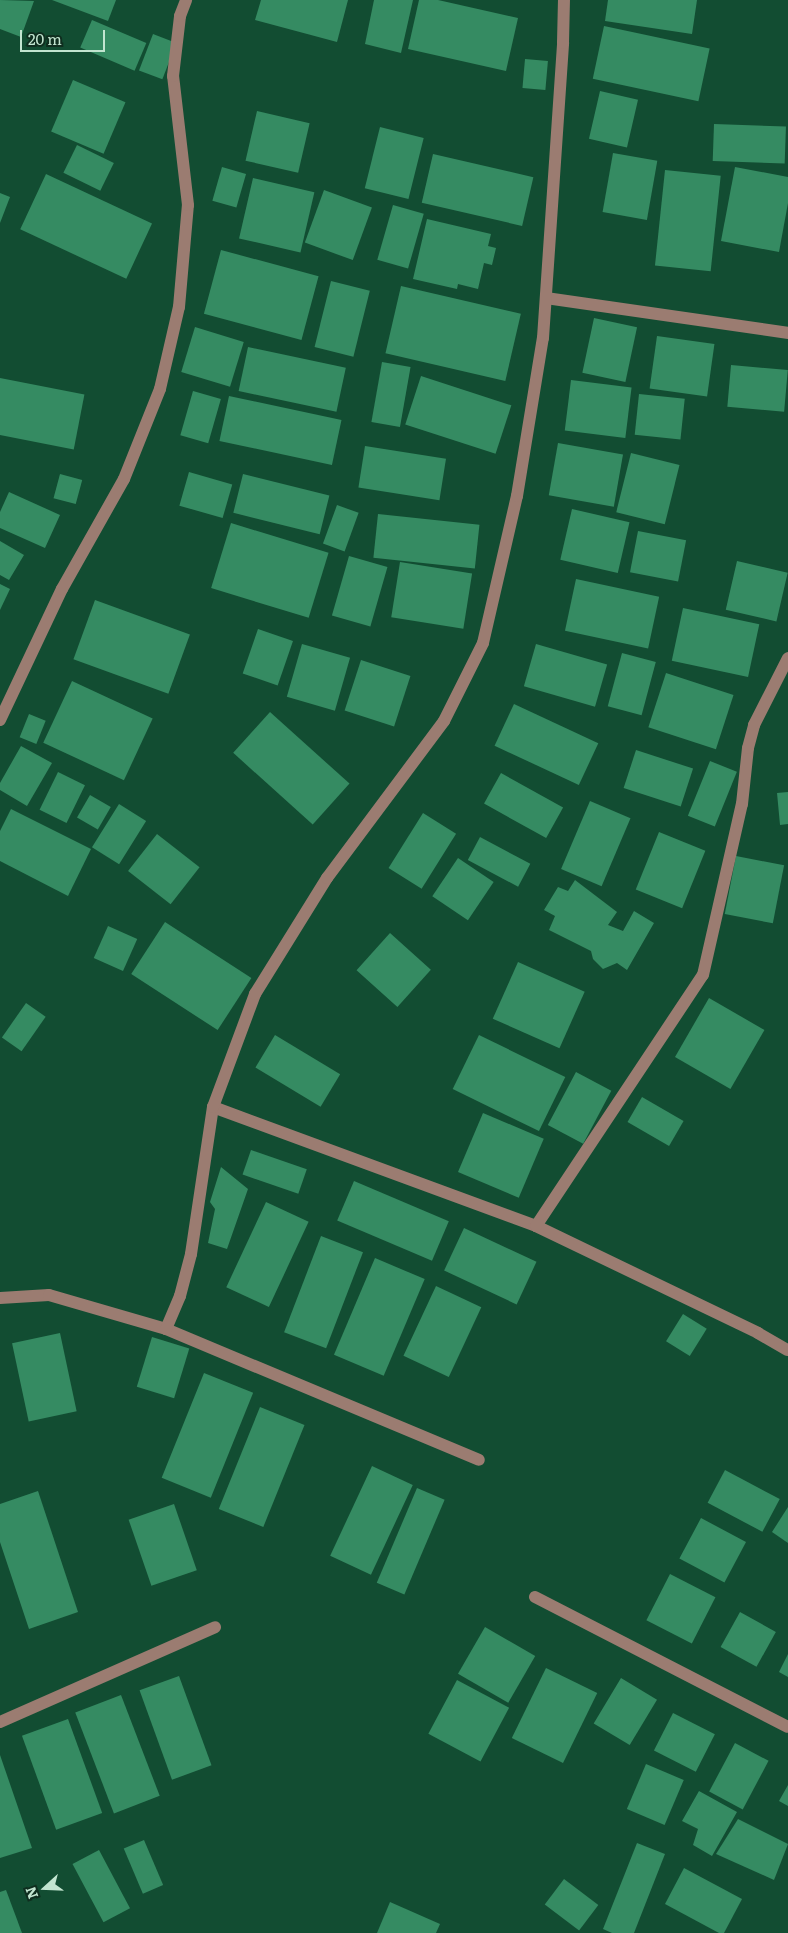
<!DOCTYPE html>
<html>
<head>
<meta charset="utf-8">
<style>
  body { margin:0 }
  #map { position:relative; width:788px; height:1933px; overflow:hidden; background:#124d32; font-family:Literata,serif }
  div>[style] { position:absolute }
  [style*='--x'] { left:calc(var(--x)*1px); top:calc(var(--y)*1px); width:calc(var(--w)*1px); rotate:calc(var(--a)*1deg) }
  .building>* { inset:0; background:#358b62; transform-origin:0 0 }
  .minor>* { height:12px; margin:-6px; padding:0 6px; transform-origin:6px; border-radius:6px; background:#9b7c71 }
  span { translate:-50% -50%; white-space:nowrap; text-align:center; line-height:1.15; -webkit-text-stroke:4px #0f2e1f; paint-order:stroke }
  .north { position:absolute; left:20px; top:1863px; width:50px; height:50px; -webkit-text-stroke:4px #0f2e1f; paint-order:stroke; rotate:250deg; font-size:14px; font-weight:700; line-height:20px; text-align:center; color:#c2e5d0 }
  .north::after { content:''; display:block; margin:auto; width:18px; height:22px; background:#c2e5d0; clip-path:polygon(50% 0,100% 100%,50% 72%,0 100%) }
  .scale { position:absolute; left:20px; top:30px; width:85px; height:22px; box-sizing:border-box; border:2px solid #c2e5d0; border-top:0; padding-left:6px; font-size:15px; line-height:18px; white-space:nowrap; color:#c2e5d0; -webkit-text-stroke:4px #0f2e1f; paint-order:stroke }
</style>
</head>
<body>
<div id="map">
  <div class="building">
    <i style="clip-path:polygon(0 0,34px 1px,21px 37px,0 29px)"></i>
    <i style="clip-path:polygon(52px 0,116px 0,108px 21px)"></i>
    <i style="clip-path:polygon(261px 0,348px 0,337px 42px,255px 20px)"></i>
    <i style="clip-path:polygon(374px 0,413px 0,401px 53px,365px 44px)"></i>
    <i style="clip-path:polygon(419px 0,438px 0,518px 18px,506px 71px,408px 49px)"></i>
    <i style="clip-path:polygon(608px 0,697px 0,692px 34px,605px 21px)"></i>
    <i style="left:92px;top:20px;width:59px;height:30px;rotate:23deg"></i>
    <i style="left:604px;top:26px;width:108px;height:54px;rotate:12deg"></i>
    <i style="left:153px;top:34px;width:25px;height:39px;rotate:21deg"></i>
    <i style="left:525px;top:59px;width:23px;height:29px;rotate:5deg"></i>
    <i style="left:73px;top:80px;width:57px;height:56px;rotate:23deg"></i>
    <i style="left:600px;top:91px;width:39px;height:49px;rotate:13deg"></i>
    <i style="left:257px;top:111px;width:54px;height:51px;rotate:13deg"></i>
    <i style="left:714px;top:124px;width:72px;height:37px;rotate:2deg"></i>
    <i style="left:380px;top:127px;width:45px;height:63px;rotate:14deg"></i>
    <i style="left:77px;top:145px;width:41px;height:31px;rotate:26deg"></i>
    <i style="left:613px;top:153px;width:45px;height:60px;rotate:10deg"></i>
    <i style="left:433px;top:154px;width:103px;height:50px;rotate:13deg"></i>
    <i style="left:222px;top:167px;width:25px;height:35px;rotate:16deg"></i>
    <i style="clip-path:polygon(735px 167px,788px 177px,788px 203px,779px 252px,721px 241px)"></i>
    <i style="left:665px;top:170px;width:56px;height:96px;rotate:6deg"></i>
    <i style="left:46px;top:174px;width:117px;height:61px;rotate:25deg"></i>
    <i style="left:253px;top:178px;width:63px;height:62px;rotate:13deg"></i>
    <i style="left:324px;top:190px;width:51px;height:56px;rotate:20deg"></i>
    <i style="clip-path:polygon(0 193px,10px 197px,0 223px)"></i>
    <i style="left:393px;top:205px;width:32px;height:57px;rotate:16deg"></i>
    <i style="clip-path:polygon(427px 219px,491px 234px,488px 246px,496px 248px,492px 265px,484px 263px,478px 289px,458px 284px,457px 289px,413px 279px)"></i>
    <i style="left:221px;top:250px;width:101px;height:66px;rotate:15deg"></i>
    <i style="left:331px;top:281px;width:40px;height:68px;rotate:14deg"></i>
    <i style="left:401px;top:286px;width:123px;height:69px;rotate:13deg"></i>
    <i style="left:594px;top:318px;width:44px;height:56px;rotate:12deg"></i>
    <i style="left:195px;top:327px;width:51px;height:47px;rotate:17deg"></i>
    <i style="left:657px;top:336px;width:58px;height:53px;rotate:8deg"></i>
    <i style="left:248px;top:347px;width:100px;height:45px;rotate:12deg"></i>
    <i style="left:382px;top:362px;width:29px;height:61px;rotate:10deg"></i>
    <i style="left:731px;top:365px;width:57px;height:42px;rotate:5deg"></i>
    <i style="left:421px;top:376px;width:95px;height:51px;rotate:18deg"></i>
    <i style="left:0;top:378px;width:86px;height:56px;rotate:11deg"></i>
    <i style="left:571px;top:380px;width:61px;height:51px;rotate:7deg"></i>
    <i style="left:193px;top:391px;width:29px;height:46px;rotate:16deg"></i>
    <i style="left:639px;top:394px;width:46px;height:41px;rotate:6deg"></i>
    <i style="left:229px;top:396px;width:115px;height:46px;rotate:12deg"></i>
    <i style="left:558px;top:443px;width:66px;height:53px;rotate:10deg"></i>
    <i style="left:365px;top:446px;width:82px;height:42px;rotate:9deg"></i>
    <i style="left:631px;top:453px;width:50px;height:61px;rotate:14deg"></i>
    <i style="left:189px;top:472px;width:45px;height:35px;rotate:16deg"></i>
    <i style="left:60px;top:474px;width:23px;height:25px;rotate:15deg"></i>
    <i style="left:243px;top:474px;width:89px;height:40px;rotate:14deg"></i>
    <i style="clip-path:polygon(9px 492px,60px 515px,45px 548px,0 528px,0 512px)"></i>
    <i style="left:337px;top:505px;width:23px;height:41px;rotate:20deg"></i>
    <i style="left:572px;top:509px;width:59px;height:52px;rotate:13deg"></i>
    <i style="left:378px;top:514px;width:102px;height:44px;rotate:6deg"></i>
    <i style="left:231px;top:523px;width:102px;height:68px;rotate:17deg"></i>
    <i style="left:638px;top:531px;width:49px;height:42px;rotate:11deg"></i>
    <i style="clip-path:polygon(0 541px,24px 555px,9px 580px,0 575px)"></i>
    <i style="left:349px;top:556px;width:40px;height:62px;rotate:16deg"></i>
    <i style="left:737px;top:561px;width:52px;height:50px;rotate:13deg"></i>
    <i style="left:400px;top:562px;width:73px;height:56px;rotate:9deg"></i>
    <i style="left:576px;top:579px;width:85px;height:53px;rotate:12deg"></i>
    <i style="clip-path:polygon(0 584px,10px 589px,0 610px)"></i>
    <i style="left:95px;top:600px;width:101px;height:63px;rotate:20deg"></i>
    <i style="left:683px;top:608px;width:78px;height:54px;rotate:12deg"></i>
    <i style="left:258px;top:629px;width:37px;height:47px;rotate:19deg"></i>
    <i style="left:302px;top:644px;width:50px;height:55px;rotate:16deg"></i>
    <i style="left:536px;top:644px;width:74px;height:44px;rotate:16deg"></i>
    <i style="left:622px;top:653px;width:35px;height:55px;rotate:15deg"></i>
    <i style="left:361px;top:660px;width:52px;height:53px;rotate:18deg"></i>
    <i style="left:666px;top:673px;width:71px;height:57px;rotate:18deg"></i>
    <i style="left:72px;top:681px;width:89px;height:68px;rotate:25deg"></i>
    <i style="left:514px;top:704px;width:93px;height:46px;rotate:25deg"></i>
    <i style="left:270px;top:712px;width:107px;height:55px;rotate:42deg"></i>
    <i style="left:29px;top:714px;width:18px;height:25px;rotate:22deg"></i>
    <i style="clip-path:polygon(21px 746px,52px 763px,27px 806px,0 790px,0 783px)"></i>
    <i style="left:636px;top:750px;width:60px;height:40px;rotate:18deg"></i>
    <i style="left:710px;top:761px;width:29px;height:59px;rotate:22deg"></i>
    <i style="left:58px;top:772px;width:30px;height:42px;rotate:26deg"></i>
    <i style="left:501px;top:773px;width:71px;height:35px;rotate:29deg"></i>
    <i style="clip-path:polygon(788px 792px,788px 824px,780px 825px,777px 793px)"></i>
    <i style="left:90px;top:795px;width:24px;height:26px;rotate:30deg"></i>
    <i style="left:590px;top:801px;width:44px;height:74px;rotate:23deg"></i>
    <i style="left:119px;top:804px;width:32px;height:51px;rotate:32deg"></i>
    <i style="clip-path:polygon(11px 809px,91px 849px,68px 896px,0 861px,0 831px)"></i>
    <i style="left:423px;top:813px;width:39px;height:65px;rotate:32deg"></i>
    <i style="left:659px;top:832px;width:50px;height:62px;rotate:22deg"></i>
    <i style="left:157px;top:834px;width:54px;height:47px;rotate:38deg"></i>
    <i style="left:480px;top:837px;width:57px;height:26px;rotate:28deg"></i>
    <i style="left:736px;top:856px;width:49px;height:59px;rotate:11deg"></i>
    <i style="left:458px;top:858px;width:43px;height:46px;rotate:34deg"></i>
    <i style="clip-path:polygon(575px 880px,617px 912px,608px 925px,623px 931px,634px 911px,654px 923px,627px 970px,617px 963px,603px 969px,593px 959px,591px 951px,549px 930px,555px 916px,544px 910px,558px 887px,568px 891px)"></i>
    <i style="left:165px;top:922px;width:103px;height:62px;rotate:33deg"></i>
    <i style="left:108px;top:926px;width:32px;height:35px;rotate:24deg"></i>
    <i style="left:390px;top:933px;width:55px;height:50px;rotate:42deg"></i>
    <i style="left:518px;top:962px;width:73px;height:62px;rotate:24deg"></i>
    <i style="left:709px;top:998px;width:64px;height:68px;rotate:30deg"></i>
    <i style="left:26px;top:1003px;width:24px;height:42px;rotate:35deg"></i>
    <i style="left:275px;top:1035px;width:76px;height:38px;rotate:31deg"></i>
    <i style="left:479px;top:1035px;width:96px;height:60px;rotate:26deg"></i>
    <i style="left:576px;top:1072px;width:40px;height:60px;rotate:28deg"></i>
    <i style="left:642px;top:1097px;width:48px;height:29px;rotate:30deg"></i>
    <i style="left:483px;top:1113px;width:66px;height:64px;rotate:23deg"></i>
    <i style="left:251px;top:1150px;width:59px;height:26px;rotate:19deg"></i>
    <i style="clip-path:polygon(221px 1167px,248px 1189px,227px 1249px,208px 1243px,215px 1209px,210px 1202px)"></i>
    <i style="left:354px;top:1181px;width:103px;height:43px;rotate:23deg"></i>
    <i style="left:266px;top:1202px;width:47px;height:94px;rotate:25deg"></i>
    <i style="left:464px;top:1228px;width:80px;height:47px;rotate:25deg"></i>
    <i style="left:321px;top:1236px;width:45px;height:103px;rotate:21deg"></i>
    <i style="left:375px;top:1258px;width:54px;height:105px;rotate:23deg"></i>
    <i style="left:436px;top:1286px;width:50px;height:77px;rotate:25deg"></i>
    <i style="left:683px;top:1314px;width:28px;height:32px;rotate:32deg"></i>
    <i style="left:60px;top:1333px;width:80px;height:49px;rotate:78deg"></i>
    <i style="left:152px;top:1337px;width:39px;height:52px;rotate:17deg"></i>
    <i style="left:204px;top:1373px;width:53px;height:113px;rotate:22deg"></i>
    <i style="left:260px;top:1407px;width:48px;height:110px;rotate:22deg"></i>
    <i style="left:372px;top:1466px;width:45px;height:99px;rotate:25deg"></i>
    <i style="left:725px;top:1470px;width:62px;height:37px;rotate:28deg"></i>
    <i style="left:417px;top:1488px;width:30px;height:103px;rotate:23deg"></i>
    <i style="clip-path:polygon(38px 1491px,78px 1612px,29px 1629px,0 1542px,0 1504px)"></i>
    <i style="left:174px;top:1504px;width:70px;height:48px;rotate:71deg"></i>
    <i style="clip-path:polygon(788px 1507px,788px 1543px,772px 1532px)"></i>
    <i style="left:701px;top:1518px;width:51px;height:46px;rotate:28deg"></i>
    <i style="left:670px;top:1574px;width:51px;height:52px;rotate:27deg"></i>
    <i style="left:740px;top:1612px;width:41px;height:40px;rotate:29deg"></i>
    <i style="left:485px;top:1627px;width:58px;height:54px;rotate:30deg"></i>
    <i style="clip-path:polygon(788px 1654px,788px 1677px,779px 1672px)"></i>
    <i style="left:546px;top:1668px;width:57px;height:78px;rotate:26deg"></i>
    <i style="left:179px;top:1676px;width:95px;height:42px;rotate:70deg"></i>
    <i style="left:621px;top:1678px;width:42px;height:53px;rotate:31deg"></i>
    <i style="left:457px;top:1680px;width:59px;height:61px;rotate:28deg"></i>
    <i style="left:121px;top:1695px;width:108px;height:49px;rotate:69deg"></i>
    <i style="left:673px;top:1713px;width:47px;height:42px;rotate:27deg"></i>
    <i style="left:68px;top:1719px;width:100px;height:49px;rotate:70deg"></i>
    <i style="left:735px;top:1743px;width:38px;height:55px;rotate:28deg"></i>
    <i style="clip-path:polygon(0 1755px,32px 1848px,0 1858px)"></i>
    <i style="left:646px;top:1764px;width:41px;height:49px;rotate:23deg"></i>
    <i style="clip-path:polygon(788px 1785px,788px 1806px,779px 1801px)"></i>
    <i style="clip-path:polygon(699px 1791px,737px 1812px,712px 1856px,693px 1845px,698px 1829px,682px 1821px)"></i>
    <i style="clip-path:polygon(738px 1819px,788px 1844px,774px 1880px,716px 1854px)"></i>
    <i style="left:144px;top:1840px;width:49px;height:22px;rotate:67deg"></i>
    <i style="clip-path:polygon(637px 1843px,665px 1854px,634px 1933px,612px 1933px,603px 1929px)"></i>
    <i style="left:99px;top:1850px;width:66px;height:30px;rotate:62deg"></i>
    <i style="clip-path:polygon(684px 1868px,742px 1899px,724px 1933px,719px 1933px,665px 1904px)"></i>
    <i style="left:564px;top:1879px;width:43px;height:32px;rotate:37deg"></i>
    <i style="clip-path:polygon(6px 1890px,22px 1933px,0 1933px,0 1892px)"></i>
    <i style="clip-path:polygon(390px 1902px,440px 1924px,436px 1933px,377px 1933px)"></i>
  </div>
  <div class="minor">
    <i style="--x:546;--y:298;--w:245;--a:8.2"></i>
    <i style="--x:0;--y:720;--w:145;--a:-64.7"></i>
    <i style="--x:62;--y:589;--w:126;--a:-60.6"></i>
    <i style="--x:124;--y:479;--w:97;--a:-68.2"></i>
    <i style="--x:160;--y:389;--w:84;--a:-77"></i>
    <i style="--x:179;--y:307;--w:102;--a:-85"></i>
    <i style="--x:188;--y:205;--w:130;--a:-96.6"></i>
    <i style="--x:173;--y:76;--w:60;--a:-83.3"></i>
    <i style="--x:180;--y:16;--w:17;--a:-69"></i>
    <i style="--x:213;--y:1107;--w:344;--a:20.2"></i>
    <i style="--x:536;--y:1226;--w:246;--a:25.7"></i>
    <i style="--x:758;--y:1333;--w:34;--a:30"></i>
    <i style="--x:536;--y:1226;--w:301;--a:-56.4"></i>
    <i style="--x:703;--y:975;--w:175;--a:-77.2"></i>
    <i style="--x:742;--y:804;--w:56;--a:-83.9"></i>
    <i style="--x:748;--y:748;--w:24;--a:-75"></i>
    <i style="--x:754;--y:725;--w:75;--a:-63.1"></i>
    <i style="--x:0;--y:1298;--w:49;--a:-3.5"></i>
    <i style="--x:49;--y:1295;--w:122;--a:16.2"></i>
    <i style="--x:166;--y:1329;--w:339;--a:22.7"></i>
    <i style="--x:166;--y:1329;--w:36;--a:-67"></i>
    <i style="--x:180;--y:1296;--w:43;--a:-75.3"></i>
    <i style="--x:191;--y:1254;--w:149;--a:-81.5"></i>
    <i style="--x:213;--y:1107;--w:121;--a:-69.6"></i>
    <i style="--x:255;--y:994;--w:137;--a:-58.2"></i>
    <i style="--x:327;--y:878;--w:196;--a:-53.3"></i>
    <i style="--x:444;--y:721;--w:87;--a:-63.4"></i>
    <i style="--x:483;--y:643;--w:151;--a:-77"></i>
    <i style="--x:517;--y:496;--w:160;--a:-80.7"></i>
    <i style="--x:543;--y:338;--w:296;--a:-86.1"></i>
    <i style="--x:563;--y:43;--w:43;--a:-88.7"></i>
    <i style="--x:535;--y:1597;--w:284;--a:27.2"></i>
    <i style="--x:0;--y:1722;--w:235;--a:-23.8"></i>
  </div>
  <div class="north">N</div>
  <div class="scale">20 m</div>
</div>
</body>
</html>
